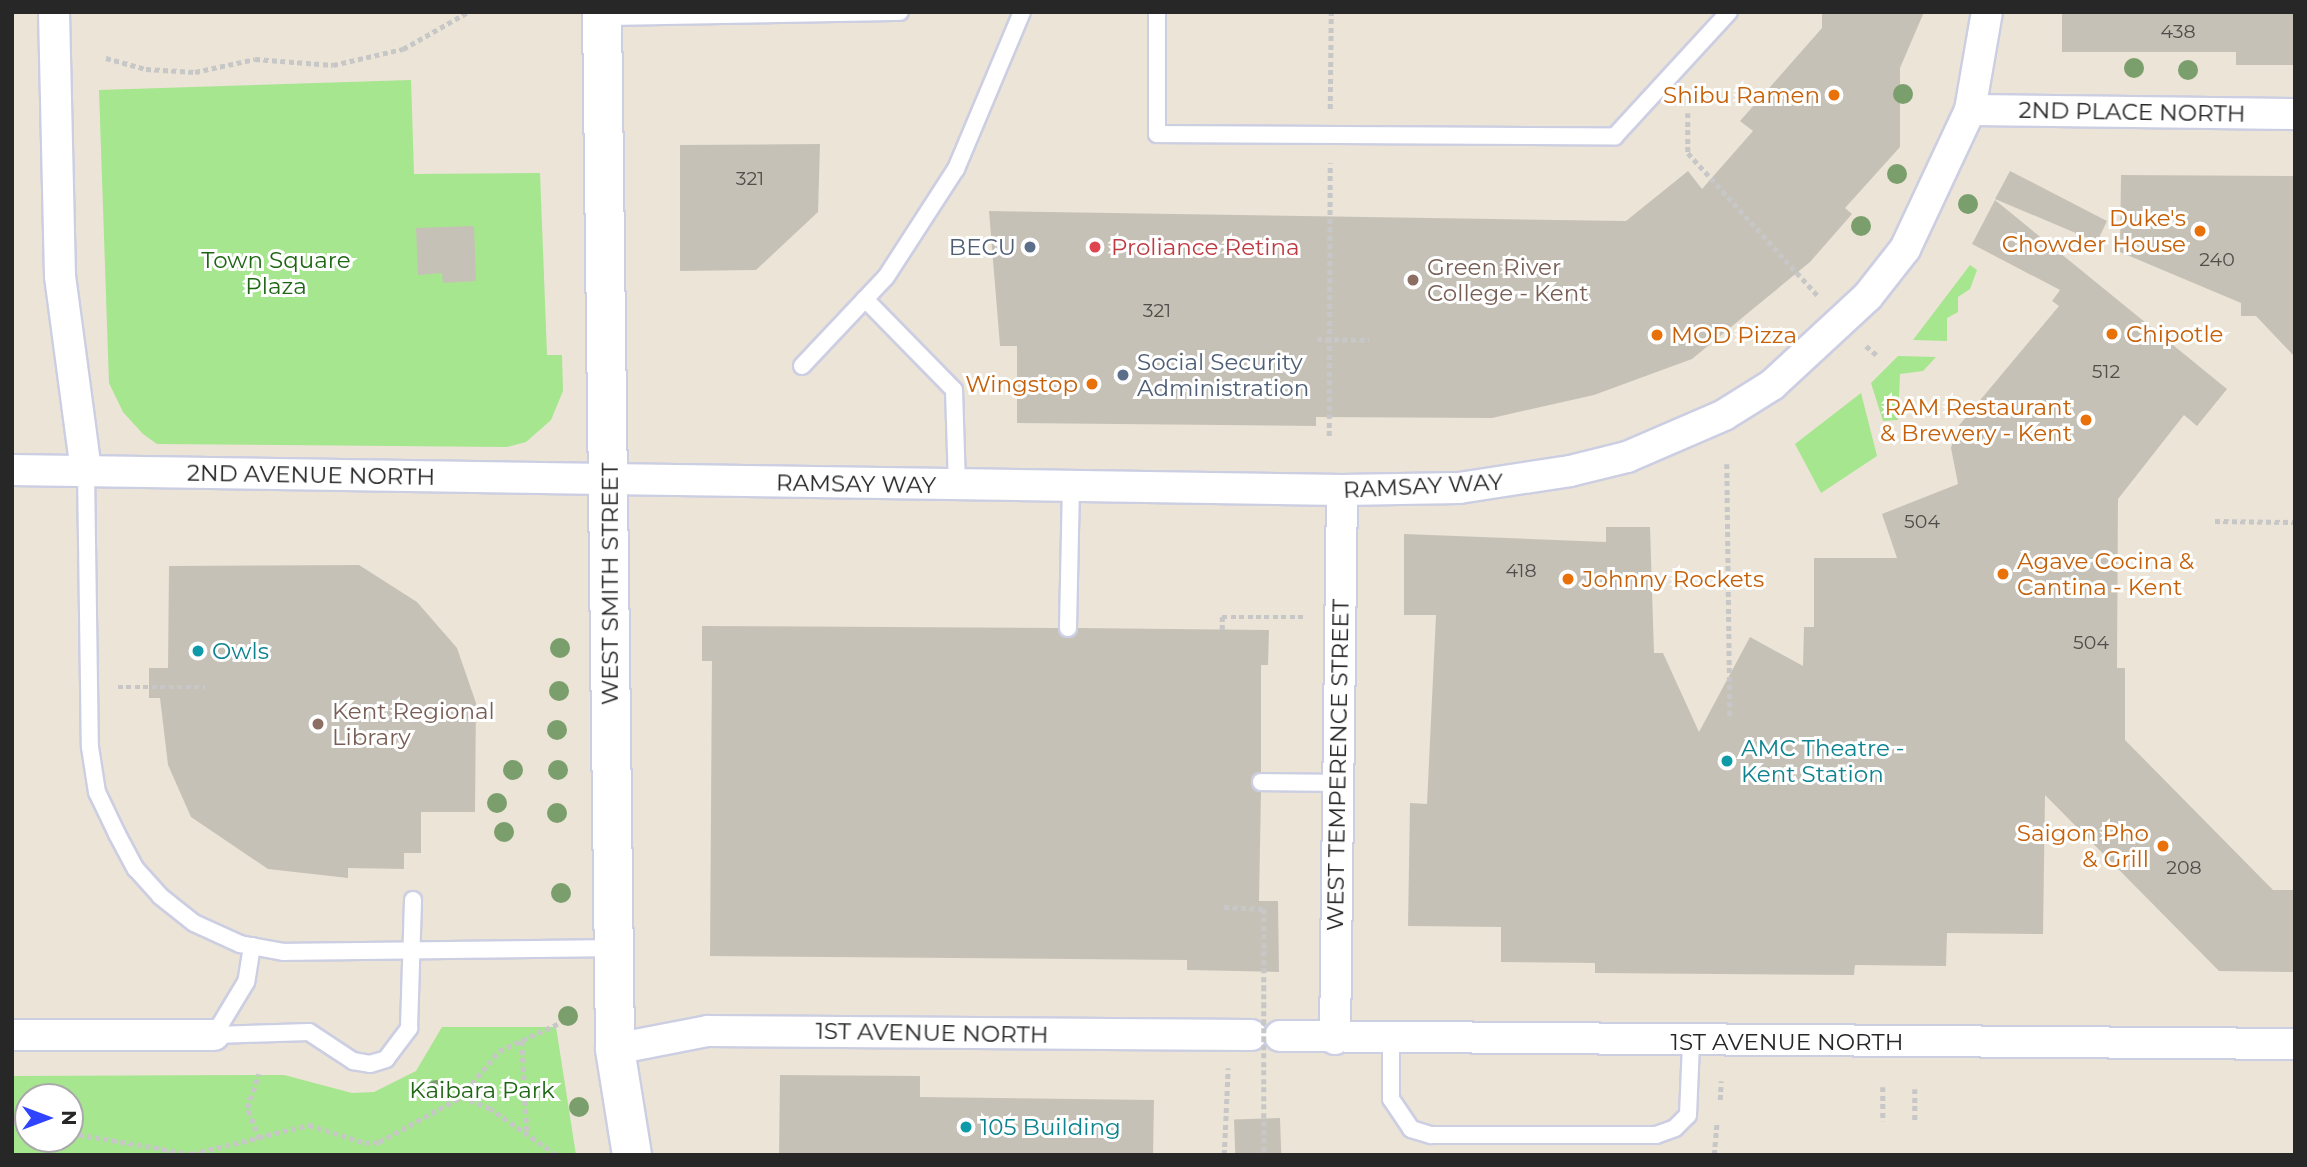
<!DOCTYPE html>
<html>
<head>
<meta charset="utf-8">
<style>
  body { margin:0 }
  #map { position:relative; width:2307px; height:1167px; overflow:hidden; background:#ebe4d7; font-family:Montserrat,sans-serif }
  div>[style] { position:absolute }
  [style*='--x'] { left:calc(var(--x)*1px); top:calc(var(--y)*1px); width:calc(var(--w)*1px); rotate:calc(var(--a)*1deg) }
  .green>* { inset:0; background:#a5e68e }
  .building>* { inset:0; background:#c6c1b7; transform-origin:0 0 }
  .path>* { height:4.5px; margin-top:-2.25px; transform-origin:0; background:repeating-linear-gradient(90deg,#c7c7c7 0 5px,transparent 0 8.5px) }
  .roads { filter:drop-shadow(2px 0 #cccee2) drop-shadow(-2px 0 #cccee2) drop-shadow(0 2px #cccee2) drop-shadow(0 -2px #cccee2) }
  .lane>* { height:16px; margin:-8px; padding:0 8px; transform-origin:8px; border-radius:8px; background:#fff }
  .street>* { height:30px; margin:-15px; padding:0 15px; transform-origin:15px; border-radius:15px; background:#fff }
  .secondary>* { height:38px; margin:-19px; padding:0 19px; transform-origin:19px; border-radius:19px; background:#fff }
  .path-bridge>* { height:4.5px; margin-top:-2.25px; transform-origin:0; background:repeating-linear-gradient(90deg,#c7c7c7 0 5px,transparent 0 8.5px) }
  .trees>* { width:20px; height:20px; margin:-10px; border-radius:50%; background:#7a9f6c }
  .dots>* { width:19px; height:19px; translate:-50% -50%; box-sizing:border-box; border:4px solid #fff; border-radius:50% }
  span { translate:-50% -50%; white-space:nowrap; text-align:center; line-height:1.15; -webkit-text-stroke:6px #fff; paint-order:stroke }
  .number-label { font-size:19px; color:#4f4e4b }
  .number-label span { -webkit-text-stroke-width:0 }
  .food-label { font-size:23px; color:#c56008 }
  .right { translate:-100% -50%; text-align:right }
  .left { translate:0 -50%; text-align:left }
  .street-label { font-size:23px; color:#272727 }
  .service-label { font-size:23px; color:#4e5e75 }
  .health-label { font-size:23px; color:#be3a42 }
  .park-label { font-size:23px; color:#1e6614 }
  .education-label { font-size:23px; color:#785e54 }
  .culture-label { font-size:23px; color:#0d838f }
  .frame { position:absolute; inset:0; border:14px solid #272727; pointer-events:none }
  .north { position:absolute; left:14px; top:1083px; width:70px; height:70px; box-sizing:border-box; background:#fff; border:2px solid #a9a9a9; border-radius:50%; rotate:90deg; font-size:19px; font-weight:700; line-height:28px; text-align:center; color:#272727 }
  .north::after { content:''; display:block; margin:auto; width:24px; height:32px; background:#3044ff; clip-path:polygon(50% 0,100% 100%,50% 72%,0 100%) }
</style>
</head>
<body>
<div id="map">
  <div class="green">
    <i style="clip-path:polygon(411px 80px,414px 174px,540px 173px,547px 355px,562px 355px,563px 391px,551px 420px,526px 442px,507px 447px,157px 444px,143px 434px,123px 412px,109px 383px,99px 90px)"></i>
    <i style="clip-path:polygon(1970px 265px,1977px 270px,1970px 289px,1958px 297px,1958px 312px,1947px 318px,1947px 341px,1913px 340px)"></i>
    <i style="clip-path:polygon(1898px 356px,1936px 357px,1923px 371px,1900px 374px,1898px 420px,1883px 421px,1871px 383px)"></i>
    <i style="clip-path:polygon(1861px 393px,1877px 456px,1821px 493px,1795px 444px)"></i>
    <i style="clip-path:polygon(evenodd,442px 1027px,556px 1027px,576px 1155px,12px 1155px,12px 1076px,284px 1075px,352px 1093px,374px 1092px,416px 1071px,442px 1027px,70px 1097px,70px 1139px,28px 1139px,28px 1097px,70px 1097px)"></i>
  </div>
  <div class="building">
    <i style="clip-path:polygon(1822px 12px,1924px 12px,1900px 68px,1900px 147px,1845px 208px,1852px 214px,1810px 262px,1692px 359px,1594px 395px,1492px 418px,1316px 417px,1316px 426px,1017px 423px,1017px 346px,1000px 346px,989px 211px,1626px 221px,1688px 171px,1702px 189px,1753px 131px,1740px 121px,1822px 28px)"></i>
    <i style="clip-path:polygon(2062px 12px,2295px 12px,2295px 65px,2236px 65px,2236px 52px,2062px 52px)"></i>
    <i style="clip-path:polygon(820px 144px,818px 212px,756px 270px,680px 271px,680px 145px)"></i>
    <i style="clip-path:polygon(2010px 171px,2107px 221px,2097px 242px,1995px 199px)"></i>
    <i style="clip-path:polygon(2121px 175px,2295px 176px,2295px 357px,2256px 316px,2241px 316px,2241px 303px,2120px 252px)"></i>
    <i style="clip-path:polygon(1995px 200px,2227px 389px,2197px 426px,2184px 415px,2118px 499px,2117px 668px,2125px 668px,2125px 740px,2273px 890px,2295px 890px,2295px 972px,2219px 971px,2045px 795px,2043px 934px,1947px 933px,1946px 966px,1855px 965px,1854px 975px,1595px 973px,1595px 963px,1501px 962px,1501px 927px,1408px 926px,1410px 803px,1427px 804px,1436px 615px,1404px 615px,1404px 534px,1606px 542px,1606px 527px,1650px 527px,1654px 653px,1663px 653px,1699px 732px,1750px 637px,1803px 666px,1804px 627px,1814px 627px,1814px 558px,1897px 558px,1882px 514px,1958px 484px,1951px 448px,1956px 429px,2059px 306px,2052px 301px,2060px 290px,1972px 244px)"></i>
    <i style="clip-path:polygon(474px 226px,476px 281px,443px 283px,442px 273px,418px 275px,416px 228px)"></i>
    <i style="clip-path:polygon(359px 565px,417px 602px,457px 648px,476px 703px,475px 812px,421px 812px,421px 853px,404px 853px,404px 869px,348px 868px,348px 878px,268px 869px,191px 817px,168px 765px,160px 698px,149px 698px,149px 668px,168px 668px,169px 566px)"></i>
    <i style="clip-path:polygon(702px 626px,1058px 628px,1068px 638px,1078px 628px,1269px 630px,1268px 665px,1261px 665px,1261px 772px,1251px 783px,1261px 792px,1259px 901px,1278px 901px,1279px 972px,1187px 970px,1187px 960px,710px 956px,712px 661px,702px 661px)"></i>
    <i style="clip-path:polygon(780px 1075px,920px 1076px,920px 1097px,1154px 1100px,1153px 1155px,779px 1155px)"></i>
    <i style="left:1280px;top:1118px;width:37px;height:46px;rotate:88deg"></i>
  </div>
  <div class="path">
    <i style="--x:106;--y:58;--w:41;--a:15.4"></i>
    <i style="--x:146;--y:69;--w:49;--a:3.5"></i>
    <i style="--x:195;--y:72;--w:61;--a:-12.2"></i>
    <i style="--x:255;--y:59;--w:78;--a:4.4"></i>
    <i style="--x:333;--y:65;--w:72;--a:-12.9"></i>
    <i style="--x:403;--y:49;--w:75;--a:-29.6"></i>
    <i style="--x:1330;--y:109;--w:97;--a:-89.4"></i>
    <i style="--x:1688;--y:113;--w:40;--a:90"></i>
    <i style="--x:1688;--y:153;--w:193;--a:47.7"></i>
    <i style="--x:1866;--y:346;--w:17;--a:40"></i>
    <i style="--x:1329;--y:436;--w:273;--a:-89.8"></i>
    <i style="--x:1727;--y:464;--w:255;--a:89.3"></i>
    <i style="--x:2215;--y:521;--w:80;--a:0.7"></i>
    <i style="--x:1222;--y:630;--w:13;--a:-90"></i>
    <i style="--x:1222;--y:617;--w:81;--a:0"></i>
    <i style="--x:118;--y:687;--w:87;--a:0"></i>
    <i style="--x:522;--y:1041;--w:93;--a:86.9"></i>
    <i style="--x:1883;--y:1087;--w:34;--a:90"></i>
    <i style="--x:1915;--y:1089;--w:33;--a:90"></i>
    <i style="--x:1720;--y:1100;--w:19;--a:-87"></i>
    <i style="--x:12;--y:1122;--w:16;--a:7"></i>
    <i style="--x:70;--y:1133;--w:124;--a:9.8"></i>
    <i style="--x:192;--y:1154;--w:121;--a:-13.9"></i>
    <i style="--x:309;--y:1125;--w:59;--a:17.8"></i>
    <i style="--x:365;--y:1143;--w:14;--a:-4"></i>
    <i style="--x:379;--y:1142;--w:94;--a:-28.8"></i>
    <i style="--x:259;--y:1139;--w:33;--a:-111"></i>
    <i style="--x:247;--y:1108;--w:36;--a:-71"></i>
    <i style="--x:556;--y:1155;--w:80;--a:-145.1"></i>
    <i style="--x:490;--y:1109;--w:31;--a:-158"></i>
    <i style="--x:461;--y:1097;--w:60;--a:-50.4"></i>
    <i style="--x:499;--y:1051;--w:72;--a:-24.8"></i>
    <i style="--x:1224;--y:1155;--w:87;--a:-87.4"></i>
    <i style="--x:1714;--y:1155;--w:32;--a:-85"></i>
  </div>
  <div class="roads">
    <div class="lane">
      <i style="--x:1157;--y:12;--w:122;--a:90"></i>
      <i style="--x:1157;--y:134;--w:458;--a:0.3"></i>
      <i style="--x:1615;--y:136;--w:168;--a:-47.4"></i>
      <i style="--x:602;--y:17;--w:298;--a:-1"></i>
      <i style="--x:865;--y:299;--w:127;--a:45.6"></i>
      <i style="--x:954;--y:390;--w:95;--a:88.2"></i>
      <i style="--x:802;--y:366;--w:122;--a:-46.7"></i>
      <i style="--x:886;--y:277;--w:129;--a:-57.1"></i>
      <i style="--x:956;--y:169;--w:170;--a:-67.2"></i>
      <i style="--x:86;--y:470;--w:277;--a:89.2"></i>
      <i style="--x:90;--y:747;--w:46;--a:81.2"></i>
      <i style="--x:97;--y:792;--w:47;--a:64.5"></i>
      <i style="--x:117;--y:834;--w:40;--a:62"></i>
      <i style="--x:136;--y:869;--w:36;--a:48"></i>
      <i style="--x:160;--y:896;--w:43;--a:38.5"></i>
      <i style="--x:194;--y:923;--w:51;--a:24.5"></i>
      <i style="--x:240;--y:944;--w:45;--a:10.3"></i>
      <i style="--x:284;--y:952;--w:329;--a:-0.7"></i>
      <i style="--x:1068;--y:628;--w:141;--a:-88.8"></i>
      <i style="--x:1261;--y:782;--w:77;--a:0.7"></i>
      <i style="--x:252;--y:946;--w:36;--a:99"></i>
      <i style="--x:246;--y:982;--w:62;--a:121.1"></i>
      <i style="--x:214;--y:1035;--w:95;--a:-1.8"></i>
      <i style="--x:309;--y:1032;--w:53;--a:33.4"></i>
      <i style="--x:353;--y:1061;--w:17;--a:10"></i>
      <i style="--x:370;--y:1064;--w:17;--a:-17"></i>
      <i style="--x:386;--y:1059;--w:39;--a:-53"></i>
      <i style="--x:409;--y:1028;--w:128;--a:-88.2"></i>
      <i style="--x:1391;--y:1039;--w:60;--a:90"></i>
      <i style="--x:1391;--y:1099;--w:36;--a:56"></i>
      <i style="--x:1411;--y:1129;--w:21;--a:17"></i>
      <i style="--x:1431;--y:1135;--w:225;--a:0"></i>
      <i style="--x:1656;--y:1135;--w:20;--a:-20"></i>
      <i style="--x:1675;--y:1128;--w:18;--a:-45"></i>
      <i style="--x:1688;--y:1115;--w:73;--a:-87.6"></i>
    </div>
    <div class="street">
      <i style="--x:54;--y:12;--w:264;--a:88.7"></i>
      <i style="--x:60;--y:276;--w:196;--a:82.4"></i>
      <i style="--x:1970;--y:110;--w:325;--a:0.7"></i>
      <i style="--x:12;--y:470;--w:1330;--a:0.86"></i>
      <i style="--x:1342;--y:490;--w:117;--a:-1"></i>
      <i style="--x:1459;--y:488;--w:112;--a:-8.7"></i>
      <i style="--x:1570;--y:471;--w:59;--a:-13.8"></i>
      <i style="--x:1627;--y:457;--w:106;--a:-23.4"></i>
      <i style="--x:1724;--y:415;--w:57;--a:-32"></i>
      <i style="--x:1772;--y:385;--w:131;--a:-42.8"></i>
      <i style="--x:1868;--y:296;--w:60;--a:-51.8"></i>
      <i style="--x:1905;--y:249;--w:153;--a:-64.9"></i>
      <i style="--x:1970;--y:110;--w:99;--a:-80.2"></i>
      <i style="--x:12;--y:1035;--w:202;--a:0"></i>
      <i style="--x:1280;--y:1036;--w:1015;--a:0.45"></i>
      <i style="--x:1335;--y:1039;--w:549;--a:-89.27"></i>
      <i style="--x:615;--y:1049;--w:95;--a:-11"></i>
      <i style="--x:708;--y:1031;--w:543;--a:0.42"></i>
    </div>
    <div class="secondary">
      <i style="--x:602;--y:12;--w:1037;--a:89.28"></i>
      <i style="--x:615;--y:1049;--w:107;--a:80.9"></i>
    </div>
  </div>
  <div class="path-bridge">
    <i style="--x:1317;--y:339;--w:52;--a:1.1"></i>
    <i style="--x:1224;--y:907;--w:40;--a:2.9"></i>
    <i style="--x:1264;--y:909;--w:246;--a:90"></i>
  </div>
  <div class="trees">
    <i style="left:2134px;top:68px"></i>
    <i style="left:2188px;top:70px"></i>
    <i style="left:1903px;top:94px"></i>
    <i style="left:1897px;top:174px"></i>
    <i style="left:1968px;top:204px"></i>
    <i style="left:1861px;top:226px"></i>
    <i style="left:560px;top:648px"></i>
    <i style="left:559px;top:691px"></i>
    <i style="left:557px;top:730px"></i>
    <i style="left:513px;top:770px"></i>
    <i style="left:558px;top:770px"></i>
    <i style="left:497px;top:803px"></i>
    <i style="left:557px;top:813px"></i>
    <i style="left:504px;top:832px"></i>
    <i style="left:561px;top:893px"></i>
    <i style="left:568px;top:1016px"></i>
    <i style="left:436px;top:1090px"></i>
    <i style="left:579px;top:1107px"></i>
  </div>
  <div class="dots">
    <i style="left:1834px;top:95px;background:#e8710a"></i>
    <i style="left:2200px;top:231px;background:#e8710a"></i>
    <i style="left:1030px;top:247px;background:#5c6f8a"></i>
    <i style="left:1095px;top:247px;background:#e0444e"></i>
    <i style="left:1413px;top:280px;background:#8d6e63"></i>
    <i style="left:2112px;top:334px;background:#e8710a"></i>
    <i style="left:1657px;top:335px;background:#e8710a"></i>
    <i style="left:1123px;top:375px;background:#5c6f8a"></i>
    <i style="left:1092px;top:384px;background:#e8710a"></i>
    <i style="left:2086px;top:420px;background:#e8710a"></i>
    <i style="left:2003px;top:574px;background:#e8710a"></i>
    <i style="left:1568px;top:579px;background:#e8710a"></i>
    <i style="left:198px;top:651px;background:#0f9aa8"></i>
    <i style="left:318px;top:724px;background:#8d6e63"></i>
    <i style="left:1727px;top:761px;background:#0f9aa8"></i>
    <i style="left:2163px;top:846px;background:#e8710a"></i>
    <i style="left:966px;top:1127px;background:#0f9aa8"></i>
  </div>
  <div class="number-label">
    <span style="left:2178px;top:32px">438</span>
    <span style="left:750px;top:179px">321</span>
    <span style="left:2217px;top:260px">240</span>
    <span style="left:1157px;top:311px">321</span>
    <span style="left:2106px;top:372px">512</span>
    <span style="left:1922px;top:522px">504</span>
    <span style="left:1521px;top:571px">418</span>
    <span style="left:2091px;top:643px">504</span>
    <span style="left:2184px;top:868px">208</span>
  </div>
  <div class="food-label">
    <span class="right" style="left:1820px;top:95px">Shibu Ramen</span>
    <span class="right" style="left:2186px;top:231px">Duke's<br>Chowder House</span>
    <span class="left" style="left:2126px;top:334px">Chipotle</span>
    <span class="left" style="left:1671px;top:335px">MOD Pizza</span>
    <span class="right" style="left:1078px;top:384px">Wingstop</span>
    <span class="right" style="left:2072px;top:420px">RAM Restaurant<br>&amp; Brewery - Kent</span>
    <span class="left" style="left:2017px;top:574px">Agave Cocina &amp;<br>Cantina - Kent</span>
    <span class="left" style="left:1582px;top:579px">Johnny Rockets</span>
    <span class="right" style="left:2149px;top:846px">Saigon Pho<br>&amp; Grill</span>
  </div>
  <div class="street-label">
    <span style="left:2132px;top:112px;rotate:1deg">2ND PLACE NORTH</span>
    <span style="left:311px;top:475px;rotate:1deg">2ND AVENUE NORTH</span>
    <span style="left:856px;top:484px;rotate:1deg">RAMSAY WAY</span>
    <span style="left:1423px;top:486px;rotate:-3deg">RAMSAY WAY</span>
    <span style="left:610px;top:584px;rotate:-90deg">WEST SMITH STREET</span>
    <span style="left:1338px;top:765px;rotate:-89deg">WEST TEMPERENCE STREET</span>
    <span style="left:932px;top:1033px;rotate:1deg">1ST AVENUE NORTH</span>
    <span style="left:1787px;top:1042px">1ST AVENUE NORTH</span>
  </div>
  <div class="service-label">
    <span class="right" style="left:1016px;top:247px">BECU</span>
    <span class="left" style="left:1137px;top:375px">Social Security<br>Administration</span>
  </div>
  <div class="health-label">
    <span class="left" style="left:1111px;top:247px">Proliance Retina</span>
  </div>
  <div class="park-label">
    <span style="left:276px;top:273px">Town Square<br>Plaza</span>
    <span style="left:482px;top:1090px">Kaibara Park</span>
  </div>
  <div class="education-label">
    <span class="left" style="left:1427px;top:280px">Green River<br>College - Kent</span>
    <span class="left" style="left:332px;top:724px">Kent Regional<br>Library</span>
  </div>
  <div class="culture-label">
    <span class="left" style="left:212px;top:651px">Owls</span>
    <span class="left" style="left:1741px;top:761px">AMC Theatre -<br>Kent Station</span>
    <span class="left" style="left:980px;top:1127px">105 Building</span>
  </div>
  <div class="frame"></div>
  <div class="north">N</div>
</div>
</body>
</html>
